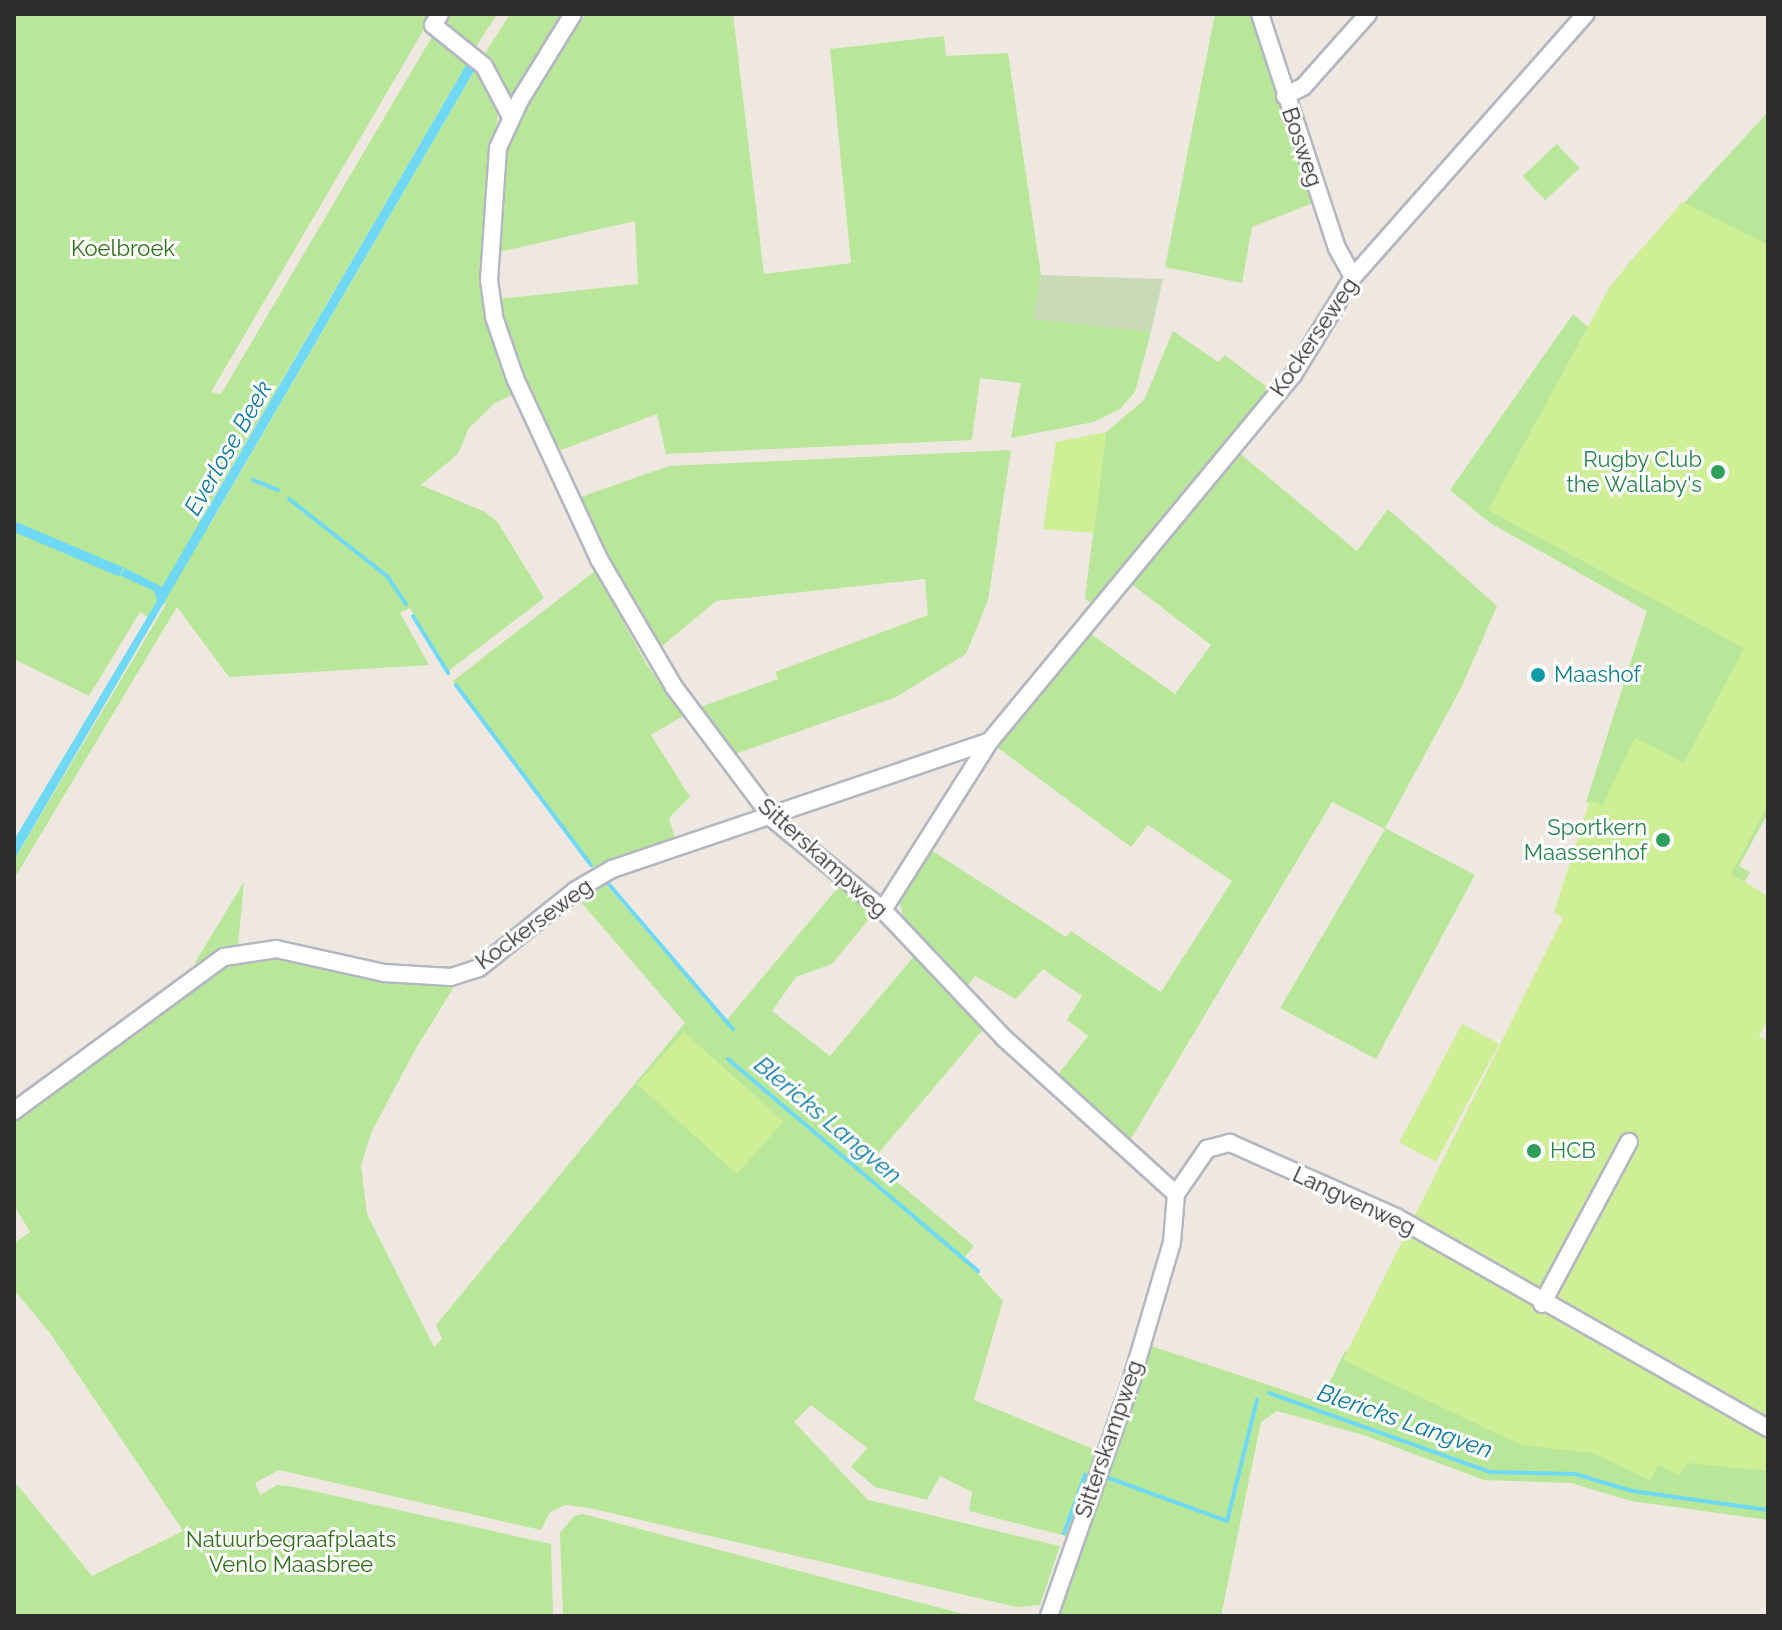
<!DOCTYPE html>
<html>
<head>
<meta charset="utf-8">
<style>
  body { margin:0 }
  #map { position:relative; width:1782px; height:1630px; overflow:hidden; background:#efe8e0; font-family:Raleway,sans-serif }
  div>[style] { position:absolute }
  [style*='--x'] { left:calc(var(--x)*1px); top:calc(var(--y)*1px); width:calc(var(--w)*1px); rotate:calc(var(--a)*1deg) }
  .green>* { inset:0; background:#b9e79a; transform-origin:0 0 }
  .cemetery>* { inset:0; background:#c9dab6 }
  .pitch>* { inset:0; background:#ceef96; transform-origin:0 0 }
  .water>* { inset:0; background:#6fd8f4; transform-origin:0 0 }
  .stream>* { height:4px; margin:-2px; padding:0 2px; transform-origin:2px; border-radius:2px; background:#6fd8f4 }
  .roads { filter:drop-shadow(2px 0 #b3b7c1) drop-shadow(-2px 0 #b3b7c1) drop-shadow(0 2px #b3b7c1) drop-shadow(0 -2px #b3b7c1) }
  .minor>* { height:16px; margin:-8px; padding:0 8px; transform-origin:8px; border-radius:8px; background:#fff }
  .dots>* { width:22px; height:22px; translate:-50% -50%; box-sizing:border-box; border:4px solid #fff; border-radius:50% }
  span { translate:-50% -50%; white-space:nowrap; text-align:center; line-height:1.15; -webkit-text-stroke:6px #fff; paint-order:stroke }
  .street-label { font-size:22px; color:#2d2d2d }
  .park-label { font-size:22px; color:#2f7018 }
  .leisure-label { font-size:22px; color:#27864d }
  .right { translate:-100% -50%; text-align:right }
  .left { translate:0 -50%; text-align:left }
  .culture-label { font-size:22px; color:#0d838f }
  .water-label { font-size:24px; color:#0879a7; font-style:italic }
  .frame { position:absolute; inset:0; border:16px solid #2d2d2d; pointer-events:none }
</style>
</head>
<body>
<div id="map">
  <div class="green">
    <i style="clip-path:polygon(14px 14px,433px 14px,211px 392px,221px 394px,433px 35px,469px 60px,201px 519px,208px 528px,477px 66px,496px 97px,498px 115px,485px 202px,484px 298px,490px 332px,514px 394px,495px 403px,469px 428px,458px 454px,421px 485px,485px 512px,498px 523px,544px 598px,447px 672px,410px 608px,400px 613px,429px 665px,229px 677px,177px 607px,14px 879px,14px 860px,166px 604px,155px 606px,148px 617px,140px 612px,89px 696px,14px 659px)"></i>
    <i style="clip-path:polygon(446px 14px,497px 14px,476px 47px,442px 20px)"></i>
    <i style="clip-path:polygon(510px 14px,569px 14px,510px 99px,484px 55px)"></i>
    <i style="clip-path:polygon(586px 14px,733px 14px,764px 274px,851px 263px,830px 49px,944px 36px,946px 56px,1008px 53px,1041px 275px,1034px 319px,1151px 332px,1135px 392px,1120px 409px,1094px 422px,1011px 438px,1021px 383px,980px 378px,972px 440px,666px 454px,657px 414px,553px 453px,498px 299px,638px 284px,635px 221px,495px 253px,508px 140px,531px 94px)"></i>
    <i style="clip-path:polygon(1215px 14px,1252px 14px,1313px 203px,1252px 227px,1242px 283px,1165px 267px)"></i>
    <i style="clip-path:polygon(1768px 112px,1768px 678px,1684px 763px,1623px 792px,1768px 798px,1768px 813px,1739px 866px,1750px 872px,1742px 886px,1586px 802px,1647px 611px,1490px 523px,1450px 490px,1573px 314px,1590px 329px,1627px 265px)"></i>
    <i style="left:1557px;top:144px;width:33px;height:47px;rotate:47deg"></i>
    <i style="clip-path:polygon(1173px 331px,1218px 362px,1225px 355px,1272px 391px,1091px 604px,1085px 598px,1106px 432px,1144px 400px)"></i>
    <i style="clip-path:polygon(1011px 450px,988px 600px,966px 654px,896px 697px,732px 755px,695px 709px,778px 679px,775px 672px,928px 615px,925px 579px,716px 601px,656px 651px,572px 500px,669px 466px)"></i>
    <i style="clip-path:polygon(1237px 451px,1357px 551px,1388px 509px,1497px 606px,1461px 688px,1385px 828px,1475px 875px,1376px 1059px,1280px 1008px,1385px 829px,1332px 802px,1129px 1142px,1056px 1077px,1088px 1036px,1067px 1020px,1082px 996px,1043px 969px,1016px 999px,975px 976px,965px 988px,906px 927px,899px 899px,931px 850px,1066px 937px,1071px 931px,1161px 992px,1232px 881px,1148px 825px,1131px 847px,994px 745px,1085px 630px,1175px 694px,1211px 645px,1126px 580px)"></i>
    <i style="clip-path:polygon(595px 571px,647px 665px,683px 716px,651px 735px,690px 797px,669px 818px,675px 838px,592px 868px,453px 681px)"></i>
    <i style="clip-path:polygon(600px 878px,726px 1021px,841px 884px,873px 914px,832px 964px,796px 977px,772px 1011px,830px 1056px,916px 954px,985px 1027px,872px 1161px,974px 1246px,964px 1258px,1003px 1301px,974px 1400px,1096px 1450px,1066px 1536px,969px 1511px,972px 1492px,940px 1476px,927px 1500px,875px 1487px,851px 1467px,867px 1448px,811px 1405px,794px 1422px,868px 1500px,1060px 1546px,1040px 1605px,1017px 1607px,589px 1508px,565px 1505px,550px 1512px,541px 1530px,279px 1470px,255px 1483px,260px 1495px,277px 1485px,295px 1487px,551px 1544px,553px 1616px,14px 1616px,14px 1481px,92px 1576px,183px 1531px,50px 1333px,14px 1290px,14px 1243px,30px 1232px,14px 1205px,14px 1121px,212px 969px,247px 956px,274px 954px,387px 980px,454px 987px,415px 1050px,372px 1131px,361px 1165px,367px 1214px,434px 1347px,442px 1339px,436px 1325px,685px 1023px,580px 901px)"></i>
    <i style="clip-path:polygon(244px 882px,238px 944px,194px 964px)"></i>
    <i style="clip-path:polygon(1151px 1346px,1320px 1402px,1345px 1351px,1497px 1428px,1518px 1415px,1650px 1480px,1658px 1465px,1696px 1449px,1768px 1458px,1768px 1520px,1631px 1501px,1571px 1483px,1484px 1480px,1363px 1435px,1277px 1411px,1261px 1422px,1221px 1616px,1054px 1614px)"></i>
    <i style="clip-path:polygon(583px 1514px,746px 1557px,971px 1616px,563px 1616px,560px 1533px,574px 1516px)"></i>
  </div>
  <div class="cemetery">
    <i style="clip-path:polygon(1041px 275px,1163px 279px,1151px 332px,1033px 319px)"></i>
  </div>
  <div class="pitch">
    <i style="clip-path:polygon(1682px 202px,1768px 245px,1768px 805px,1731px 874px,1768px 896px,1768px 1019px,1759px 1036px,1768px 1041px,1768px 1471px,1687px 1463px,1679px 1475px,1658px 1465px,1651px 1480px,1592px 1453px,1521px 1445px,1343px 1360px,1563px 918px,1554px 912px,1590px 800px,1602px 806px,1635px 738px,1684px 763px,1744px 648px,1488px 510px,1610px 286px)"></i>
    <i style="clip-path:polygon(1106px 432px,1094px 533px,1043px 529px,1056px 442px)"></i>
    <i style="left:1462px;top:1024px;width:42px;height:134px;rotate:28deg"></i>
    <i style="left:684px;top:1032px;width:134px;height:70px;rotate:42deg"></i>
  </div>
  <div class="water">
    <i style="clip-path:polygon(469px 60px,477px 66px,14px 860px,14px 840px,157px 601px,154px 591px,121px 576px,125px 568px,162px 587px)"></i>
    <i style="left:14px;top:521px;width:119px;height:10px;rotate:23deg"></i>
  </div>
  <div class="stream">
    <i style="--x:253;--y:480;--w:27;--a:22"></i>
    <i style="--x:289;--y:499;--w:125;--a:38.2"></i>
    <i style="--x:387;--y:576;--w:34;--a:56"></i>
    <i style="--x:413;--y:616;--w:67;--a:58.4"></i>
    <i style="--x:456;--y:685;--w:225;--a:53.1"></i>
    <i style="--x:606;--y:881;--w:195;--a:49.4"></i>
    <i style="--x:728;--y:1059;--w:328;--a:40.3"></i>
    <i style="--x:1269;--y:1393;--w:235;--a:19.7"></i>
    <i style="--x:1490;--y:1472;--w:85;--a:1.3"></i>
    <i style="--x:1575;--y:1474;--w:59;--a:16.6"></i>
    <i style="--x:1632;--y:1491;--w:137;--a:8"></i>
    <i style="--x:1106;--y:1477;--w:129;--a:20"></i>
    <i style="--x:1227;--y:1521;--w:125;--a:-76.1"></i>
    <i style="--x:1064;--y:1533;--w:62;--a:-70.1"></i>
  </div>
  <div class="roads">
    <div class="minor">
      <i style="--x:440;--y:14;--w:13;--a:122"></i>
      <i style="--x:433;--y:25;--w:65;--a:38.8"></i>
      <i style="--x:484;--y:66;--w:58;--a:62.1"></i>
      <i style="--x:573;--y:14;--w:101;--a:121.6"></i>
      <i style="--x:520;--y:100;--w:53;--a:114.6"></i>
      <i style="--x:498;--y:148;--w:132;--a:93.9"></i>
      <i style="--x:489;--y:280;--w:37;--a:82"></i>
      <i style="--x:494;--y:317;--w:65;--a:71"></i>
      <i style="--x:515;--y:378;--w:200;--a:65.1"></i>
      <i style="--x:599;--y:559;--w:148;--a:59.6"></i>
      <i style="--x:674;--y:687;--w:165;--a:53.1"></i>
      <i style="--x:773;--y:819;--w:143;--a:39.6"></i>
      <i style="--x:883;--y:910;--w:176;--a:46.6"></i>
      <i style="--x:1004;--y:1038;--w:232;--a:42.2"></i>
      <i style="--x:1260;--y:14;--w:246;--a:71.8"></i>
      <i style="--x:1337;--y:248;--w:33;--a:61"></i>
      <i style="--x:1285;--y:96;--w:20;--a:-27"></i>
      <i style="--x:1303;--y:87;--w:98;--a:-48.3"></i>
      <i style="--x:883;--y:910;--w:200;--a:-57.7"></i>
      <i style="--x:990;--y:741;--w:475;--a:-50.4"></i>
      <i style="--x:1293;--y:375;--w:115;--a:-58.5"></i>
      <i style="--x:1353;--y:277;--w:351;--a:-48.5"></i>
      <i style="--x:14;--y:1111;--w:260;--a:-36.3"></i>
      <i style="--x:224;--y:957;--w:53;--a:-8.7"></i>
      <i style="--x:276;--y:949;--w:111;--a:12.5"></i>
      <i style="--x:384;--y:973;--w:67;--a:3.4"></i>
      <i style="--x:451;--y:977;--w:29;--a:-18"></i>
      <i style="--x:479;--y:968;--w:124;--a:-38.8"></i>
      <i style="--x:576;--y:890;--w:42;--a:-30.3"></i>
      <i style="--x:612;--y:869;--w:399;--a:-18.7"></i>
      <i style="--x:1176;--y:1194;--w:55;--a:-55.4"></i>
      <i style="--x:1207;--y:1149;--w:24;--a:-15"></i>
      <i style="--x:1230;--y:1143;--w:182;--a:24"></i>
      <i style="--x:1396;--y:1217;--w:428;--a:29.6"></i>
      <i style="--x:1542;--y:1304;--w:184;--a:-61.8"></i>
      <i style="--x:1049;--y:1616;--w:245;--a:-70.7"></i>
      <i style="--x:1130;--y:1385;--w:149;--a:-73.6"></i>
      <i style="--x:1172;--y:1242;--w:48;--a:-85.2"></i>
    </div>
  </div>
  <div class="dots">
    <i style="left:1718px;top:472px;background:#2e9e5b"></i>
    <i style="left:1538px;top:675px;background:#0f9aa8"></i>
    <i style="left:1663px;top:840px;background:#2e9e5b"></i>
    <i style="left:1534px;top:1151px;background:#2e9e5b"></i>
  </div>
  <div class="street-label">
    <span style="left:1302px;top:147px;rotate:71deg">Bosweg</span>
    <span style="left:1314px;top:337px;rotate:-56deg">Kockerseweg</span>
    <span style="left:823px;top:858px;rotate:42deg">Sitterskampweg</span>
    <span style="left:534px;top:924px;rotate:-36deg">Kockerseweg</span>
    <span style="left:1354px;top:1201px;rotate:25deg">Langvenweg</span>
    <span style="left:1109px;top:1439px;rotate:-71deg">Sitterskampweg</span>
  </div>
  <div class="park-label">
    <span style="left:123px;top:249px">Koelbroek</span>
    <span style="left:291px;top:1552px">Natuurbegraafplaats<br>Venlo Maasbree</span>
  </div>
  <div class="leisure-label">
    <span class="right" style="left:1702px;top:472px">Rugby Club<br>the Wallaby's</span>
    <span class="right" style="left:1647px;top:840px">Sportkern<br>Maassenhof</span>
    <span class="left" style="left:1550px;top:1151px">HCB</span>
  </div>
  <div class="culture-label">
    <span class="left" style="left:1554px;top:675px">Maashof</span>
  </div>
  <div class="water-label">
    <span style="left:228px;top:448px;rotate:-60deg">Everlose Beek</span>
    <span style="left:828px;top:1120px;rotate:40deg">Blericks Langven</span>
    <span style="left:1405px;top:1421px;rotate:19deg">Blericks Langven</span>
  </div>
  <div class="frame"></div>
</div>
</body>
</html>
